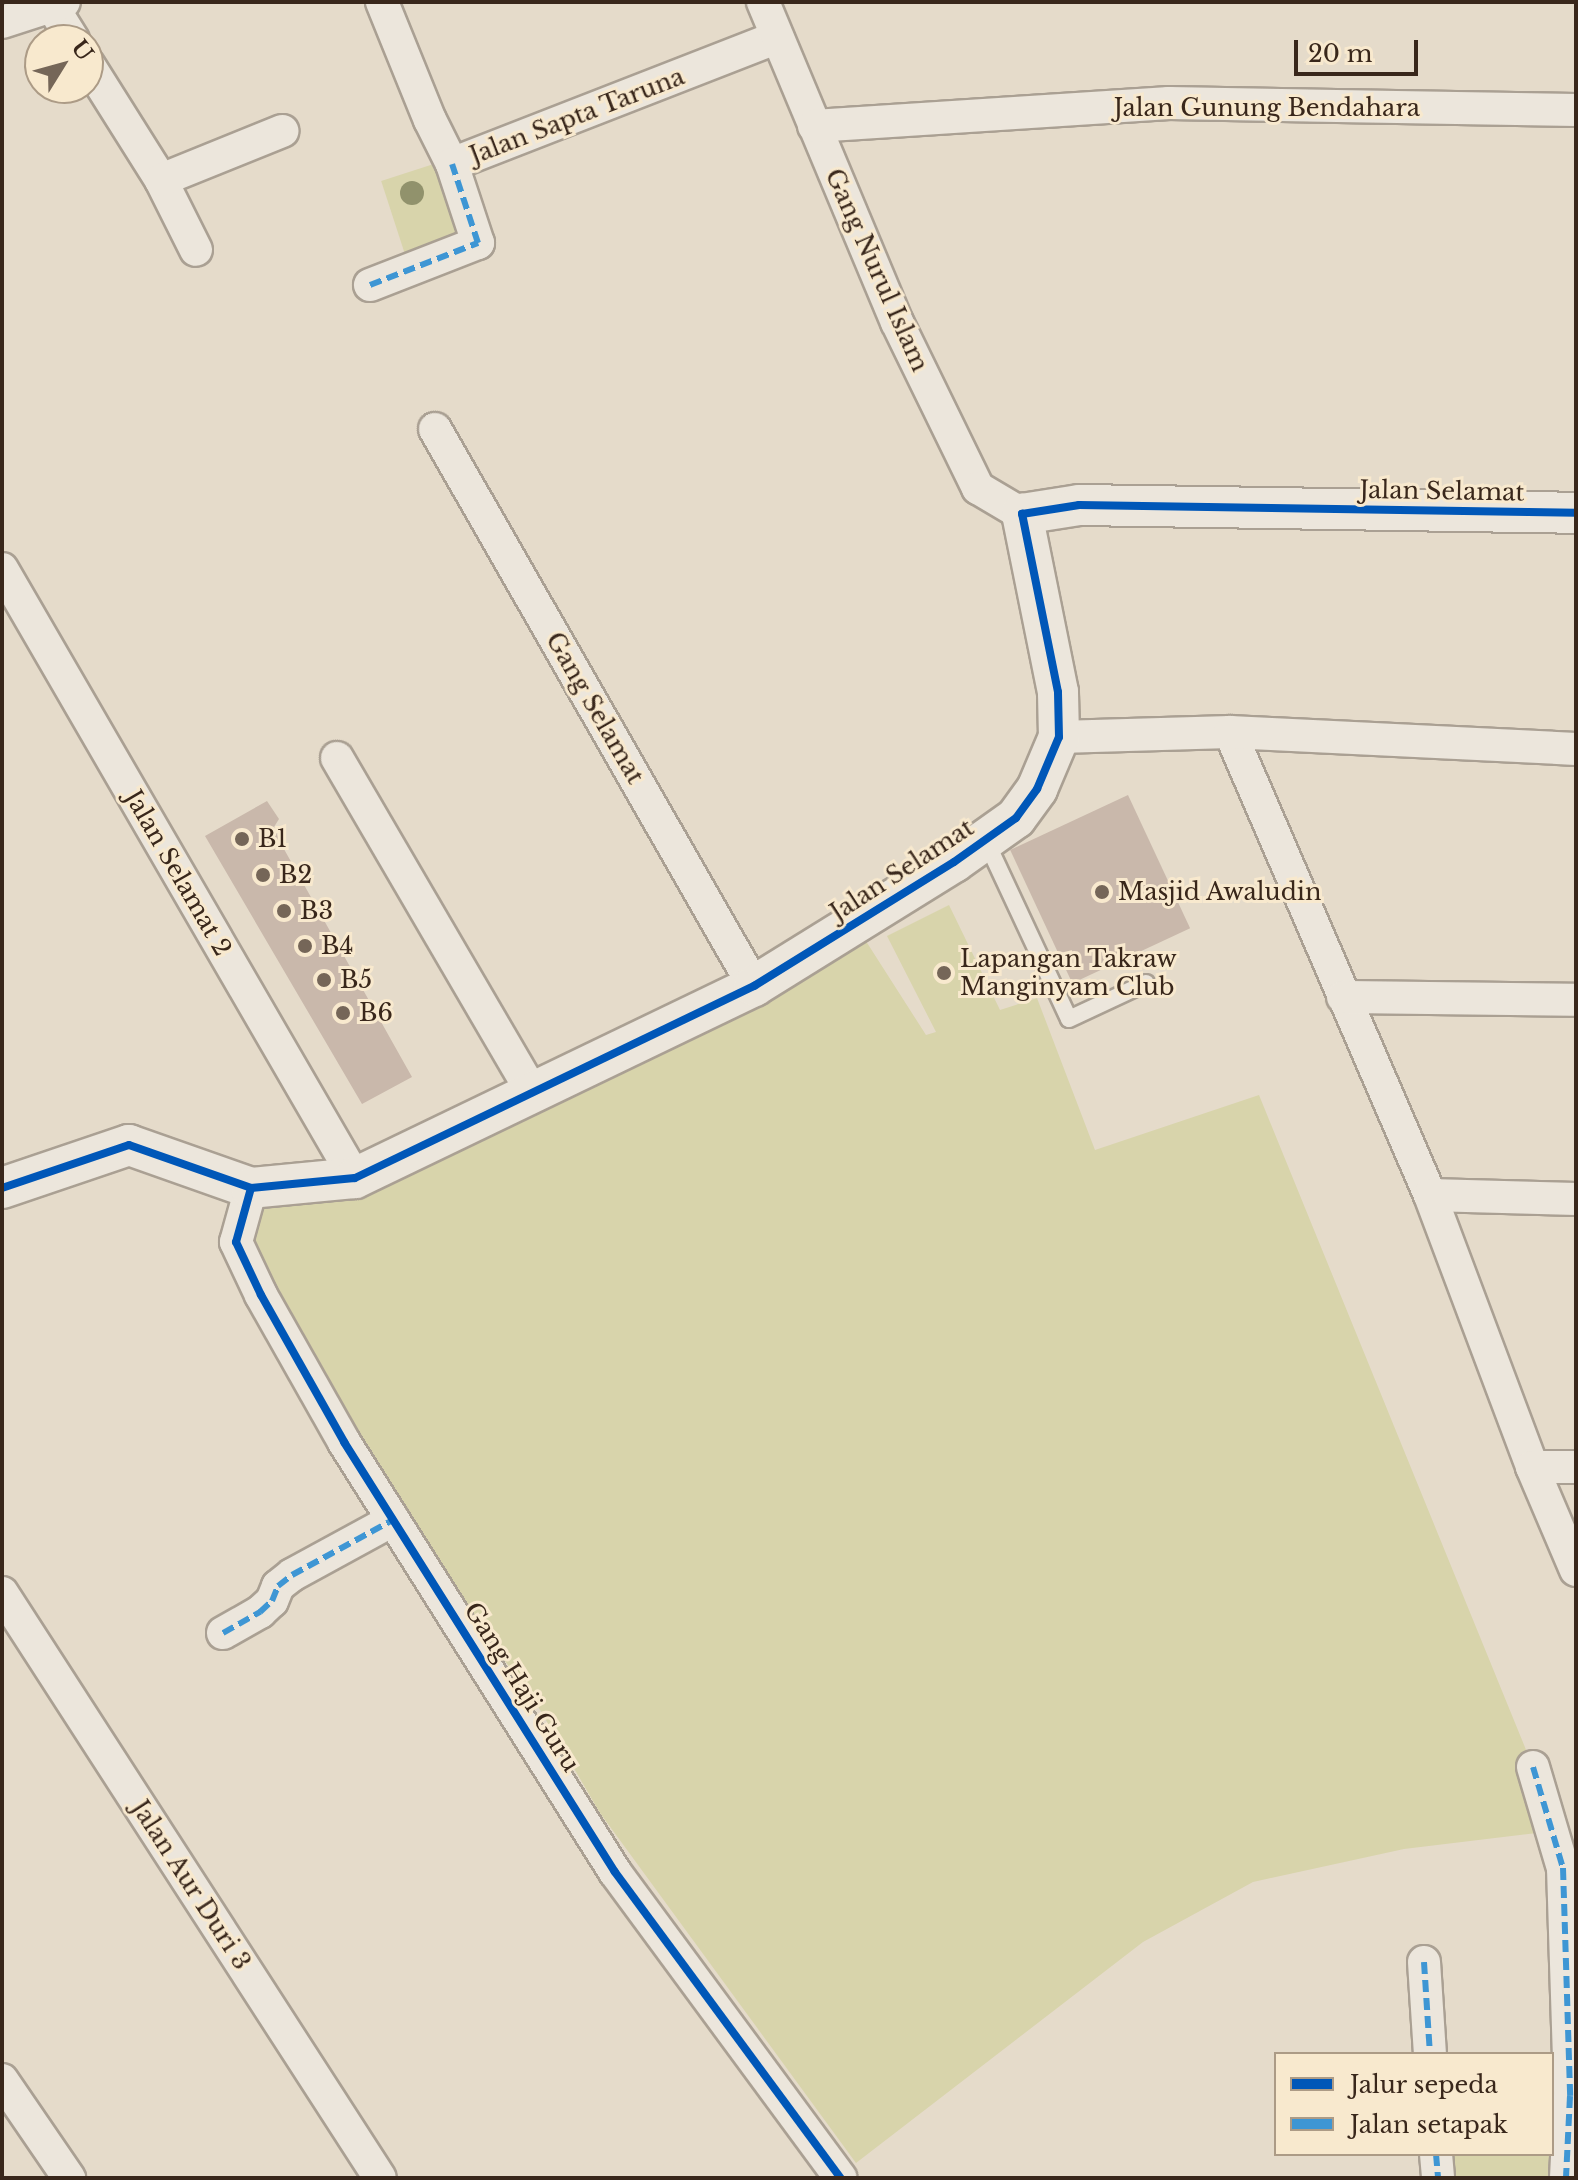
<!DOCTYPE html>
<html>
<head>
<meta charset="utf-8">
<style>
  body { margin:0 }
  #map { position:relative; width:1578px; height:2180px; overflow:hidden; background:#e5dbca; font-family:"Libre Baskerville",serif }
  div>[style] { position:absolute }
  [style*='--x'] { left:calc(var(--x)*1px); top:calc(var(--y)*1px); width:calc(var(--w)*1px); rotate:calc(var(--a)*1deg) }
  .green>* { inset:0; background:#d8d4ab; transform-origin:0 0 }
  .building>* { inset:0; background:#c9b8ab; transform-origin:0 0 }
  .roads { filter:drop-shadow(2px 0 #aaa093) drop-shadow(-2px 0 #aaa093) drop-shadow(0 2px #aaa093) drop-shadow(0 -2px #aaa093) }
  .service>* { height:16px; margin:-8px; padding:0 8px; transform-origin:8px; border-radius:8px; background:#ece6dc }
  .minor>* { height:32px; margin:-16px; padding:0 16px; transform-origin:16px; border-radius:16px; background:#ece6dc }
  .tertiary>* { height:40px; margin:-20px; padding:0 20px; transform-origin:20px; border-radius:20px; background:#ece6dc }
  .quiet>* { height:6px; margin-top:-3px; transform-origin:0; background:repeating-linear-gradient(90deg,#3e96d4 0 12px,transparent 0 18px) }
  .cycleway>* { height:8px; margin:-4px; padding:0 4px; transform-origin:4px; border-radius:4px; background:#0057b8 }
  .trees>* { width:24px; height:24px; margin:-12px; border-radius:50%; background:#91926c }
  .dots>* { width:22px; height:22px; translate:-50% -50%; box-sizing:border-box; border:4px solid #f8e9ce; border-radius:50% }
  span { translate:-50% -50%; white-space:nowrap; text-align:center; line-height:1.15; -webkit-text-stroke:6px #f8e9ce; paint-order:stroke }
  .street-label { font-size:24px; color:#39271b }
  .poi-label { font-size:24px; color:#39271b }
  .left { translate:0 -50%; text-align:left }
  .frame { position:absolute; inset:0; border:4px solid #39271b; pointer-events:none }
  .legend { position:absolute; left:1274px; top:2052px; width:280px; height:104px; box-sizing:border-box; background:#f8e9ce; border:2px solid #ac9b86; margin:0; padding:10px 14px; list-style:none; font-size:24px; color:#39271b }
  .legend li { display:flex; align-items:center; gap:16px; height:40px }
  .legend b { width:40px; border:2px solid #ac9b86 }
  .north { position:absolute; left:24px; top:24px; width:80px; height:80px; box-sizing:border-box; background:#f8e9ce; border:2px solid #ac9b86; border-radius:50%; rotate:53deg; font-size:22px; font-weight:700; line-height:32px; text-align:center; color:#39271b }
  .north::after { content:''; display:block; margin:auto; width:28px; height:36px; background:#756658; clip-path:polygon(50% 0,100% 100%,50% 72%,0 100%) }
  .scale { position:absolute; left:1294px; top:40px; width:124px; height:36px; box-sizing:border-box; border:4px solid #39271b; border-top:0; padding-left:10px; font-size:24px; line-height:28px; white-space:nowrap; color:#39271b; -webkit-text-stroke:6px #f8e9ce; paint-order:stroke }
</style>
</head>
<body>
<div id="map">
  <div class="green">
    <i style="left:443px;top:161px;width:77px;height:65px;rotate:72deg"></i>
    <i style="clip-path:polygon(949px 905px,1000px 1010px,1037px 998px,1095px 1150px,1259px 1095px,1533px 1767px,1554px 1831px,1404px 1849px,1253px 1882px,1143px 1942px,856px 2163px,600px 1813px,536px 1703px,344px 1442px,236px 1242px,251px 1188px,355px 1178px,855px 924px,926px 1035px,936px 1032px,887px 936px)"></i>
    <i style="clip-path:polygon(1561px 2076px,1558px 2178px,1442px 2178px,1441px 2154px,1552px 2154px,1552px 2077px)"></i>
  </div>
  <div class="building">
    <i style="left:1128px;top:795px;width:147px;height:130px;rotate:65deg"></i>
    <i style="clip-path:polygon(267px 801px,279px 819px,274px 827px,280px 842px,412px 1077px,362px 1104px,205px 836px)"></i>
  </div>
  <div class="roads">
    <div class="service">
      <i style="--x:986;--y:841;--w:196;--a:65"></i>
      <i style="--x:1069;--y:1019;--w:85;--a:-25.1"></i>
    </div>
    <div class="minor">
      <i style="--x:382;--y:2;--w:127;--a:67.9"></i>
      <i style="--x:430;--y:120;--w:49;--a:63.4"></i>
      <i style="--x:452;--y:164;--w:349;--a:-21.3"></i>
      <i style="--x:763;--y:2;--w:347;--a:67.3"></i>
      <i style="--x:897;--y:322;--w:185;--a:64"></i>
      <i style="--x:978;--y:488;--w:51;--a:30.6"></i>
      <i style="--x:52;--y:6;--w:40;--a:58"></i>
      <i style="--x:2;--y:22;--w:65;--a:-17.9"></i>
      <i style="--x:88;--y:64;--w:137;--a:57.8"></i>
      <i style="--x:161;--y:180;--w:78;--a:63.4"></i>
      <i style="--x:814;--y:126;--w:356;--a:-3.7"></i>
      <i style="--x:1169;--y:103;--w:407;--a:1"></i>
      <i style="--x:161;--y:180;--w:131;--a:-22"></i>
      <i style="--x:370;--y:285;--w:116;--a:-21.3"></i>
      <i style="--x:478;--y:243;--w:83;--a:-108.2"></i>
      <i style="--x:435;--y:429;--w:642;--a:60.2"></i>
      <i style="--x:2;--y:569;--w:704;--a:59.9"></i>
      <i style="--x:1230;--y:732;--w:504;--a:66.64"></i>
      <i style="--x:1430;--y:1195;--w:290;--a:69.4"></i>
      <i style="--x:1532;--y:1467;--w:112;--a:66.9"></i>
      <i style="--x:1059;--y:737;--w:171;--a:-1.7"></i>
      <i style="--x:1230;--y:732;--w:346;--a:2.8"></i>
      <i style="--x:337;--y:758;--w:388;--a:59.7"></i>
      <i style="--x:1343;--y:997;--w:233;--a:0.7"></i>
      <i style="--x:251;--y:1188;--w:56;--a:105.5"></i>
      <i style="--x:236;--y:1242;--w:59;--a:64.7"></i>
      <i style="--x:261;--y:1295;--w:169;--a:60.5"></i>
      <i style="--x:344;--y:1442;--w:508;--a:57.78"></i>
      <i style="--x:615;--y:1872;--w:380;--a:53.6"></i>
      <i style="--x:1430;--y:1195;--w:146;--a:1.6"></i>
      <i style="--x:1532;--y:1467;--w:44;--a:0"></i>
      <i style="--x:2;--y:1593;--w:696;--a:57.13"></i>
      <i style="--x:223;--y:1633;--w:43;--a:-29.6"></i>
      <i style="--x:260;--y:1612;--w:16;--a:-43"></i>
      <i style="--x:272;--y:1601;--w:16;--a:-68"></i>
      <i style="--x:278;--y:1586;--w:18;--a:-38"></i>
      <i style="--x:292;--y:1575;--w:115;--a:-28.6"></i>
      <i style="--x:1533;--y:1767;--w:105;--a:73.5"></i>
      <i style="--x:1563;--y:1868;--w:228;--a:88.2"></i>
      <i style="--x:1570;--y:2096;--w:82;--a:92.8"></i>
      <i style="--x:1424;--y:1962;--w:92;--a:86.3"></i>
      <i style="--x:2;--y:2080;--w:119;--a:55.6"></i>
      <i style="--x:1436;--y:2154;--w:24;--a:85"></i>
    </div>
    <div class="tertiary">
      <i style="--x:2;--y:1188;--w:134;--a:-18.7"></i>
      <i style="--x:129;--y:1145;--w:129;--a:19.4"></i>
      <i style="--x:251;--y:1188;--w:104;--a:-5.5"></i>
      <i style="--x:355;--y:1178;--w:443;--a:-25.7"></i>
      <i style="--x:754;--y:986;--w:235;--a:-31.8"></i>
      <i style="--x:954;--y:862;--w:76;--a:-35.4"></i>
      <i style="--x:1016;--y:818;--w:36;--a:-54"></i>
      <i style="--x:1037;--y:789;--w:56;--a:-67.1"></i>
      <i style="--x:1059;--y:737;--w:45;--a:-91.3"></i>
      <i style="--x:1058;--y:692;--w:182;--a:-101.4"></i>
      <i style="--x:1022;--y:514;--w:58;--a:-9"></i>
      <i style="--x:1079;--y:505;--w:497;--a:0.9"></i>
    </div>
  </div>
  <div class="quiet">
    <i style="--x:370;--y:285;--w:116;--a:-21.3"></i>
    <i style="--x:478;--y:243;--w:83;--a:-108.2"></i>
    <i style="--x:223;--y:1633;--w:43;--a:-29.6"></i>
    <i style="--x:260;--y:1612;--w:16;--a:-43"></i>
    <i style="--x:272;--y:1601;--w:16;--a:-68"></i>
    <i style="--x:278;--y:1586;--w:18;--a:-38"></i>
    <i style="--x:292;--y:1575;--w:115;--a:-28.6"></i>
    <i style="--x:1533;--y:1767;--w:105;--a:73.5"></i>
    <i style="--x:1563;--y:1868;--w:228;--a:88.2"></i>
    <i style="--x:1570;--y:2096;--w:82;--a:92.8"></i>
    <i style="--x:1424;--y:1962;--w:92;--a:86.3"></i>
    <i style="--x:1436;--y:2154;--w:24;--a:85"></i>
  </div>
  <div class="cycleway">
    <i style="--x:2;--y:1188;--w:134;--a:-18.7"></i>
    <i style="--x:129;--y:1145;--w:129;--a:19.4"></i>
    <i style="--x:251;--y:1188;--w:104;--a:-5.5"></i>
    <i style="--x:355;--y:1178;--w:443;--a:-25.7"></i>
    <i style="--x:754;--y:986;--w:235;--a:-31.8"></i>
    <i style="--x:954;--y:862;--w:76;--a:-35.4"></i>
    <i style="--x:1016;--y:818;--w:36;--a:-54"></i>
    <i style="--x:1037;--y:789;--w:56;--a:-67.1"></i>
    <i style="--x:1059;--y:737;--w:45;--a:-91.3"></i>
    <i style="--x:1058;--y:692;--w:182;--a:-101.4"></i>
    <i style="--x:1022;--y:514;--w:58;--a:-9"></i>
    <i style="--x:1079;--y:505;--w:497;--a:0.9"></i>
    <i style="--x:251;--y:1188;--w:56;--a:105.5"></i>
    <i style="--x:236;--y:1242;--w:59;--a:64.7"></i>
    <i style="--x:261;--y:1295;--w:169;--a:60.5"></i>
    <i style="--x:344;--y:1442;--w:508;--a:57.78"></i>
    <i style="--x:615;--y:1872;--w:380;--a:53.6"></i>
  </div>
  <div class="trees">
    <i style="left:412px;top:193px"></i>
  </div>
  <div class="dots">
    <i style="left:242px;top:839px;background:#756658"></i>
    <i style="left:263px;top:875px;background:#756658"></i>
    <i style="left:1102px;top:892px;background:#756658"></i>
    <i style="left:284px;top:911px;background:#756658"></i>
    <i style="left:305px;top:946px;background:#756658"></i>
    <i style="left:944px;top:973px;background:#756658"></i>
    <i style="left:324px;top:980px;background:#756658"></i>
    <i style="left:343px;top:1013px;background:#756658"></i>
  </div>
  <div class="street-label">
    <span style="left:1267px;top:108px">Jalan Gunung Bendahara</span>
    <span style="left:577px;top:116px;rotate:-21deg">Jalan Sapta Taruna</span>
    <span style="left:877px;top:270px;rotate:66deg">Gang Nurul Islam</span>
    <span style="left:1442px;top:491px;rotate:1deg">Jalan Selamat</span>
    <span style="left:595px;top:708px;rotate:60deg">Gang Selamat</span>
    <span style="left:902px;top:870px;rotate:-33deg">Jalan Selamat</span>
    <span style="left:178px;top:873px;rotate:60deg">Jalan Selamat 2</span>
    <span style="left:522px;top:1687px;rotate:58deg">Gang Haji Guru</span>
    <span style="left:191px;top:1885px;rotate:57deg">Jalan Aur Duri 3</span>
  </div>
  <div class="poi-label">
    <span class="left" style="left:258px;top:839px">B1</span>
    <span class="left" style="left:279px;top:875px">B2</span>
    <span class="left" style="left:1118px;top:892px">Masjid Awaludin</span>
    <span class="left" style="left:300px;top:911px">B3</span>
    <span class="left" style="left:321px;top:946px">B4</span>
    <span class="left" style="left:960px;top:973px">Lapangan Takraw<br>Manginyam Club</span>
    <span class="left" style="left:340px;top:980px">B5</span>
    <span class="left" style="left:359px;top:1013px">B6</span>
  </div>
  <div class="frame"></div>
  <ul class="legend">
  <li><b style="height:10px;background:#0057b8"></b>Jalur sepeda</li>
  <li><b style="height:10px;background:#3e96d4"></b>Jalan setapak</li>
  </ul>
  <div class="north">U</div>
  <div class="scale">20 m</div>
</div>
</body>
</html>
